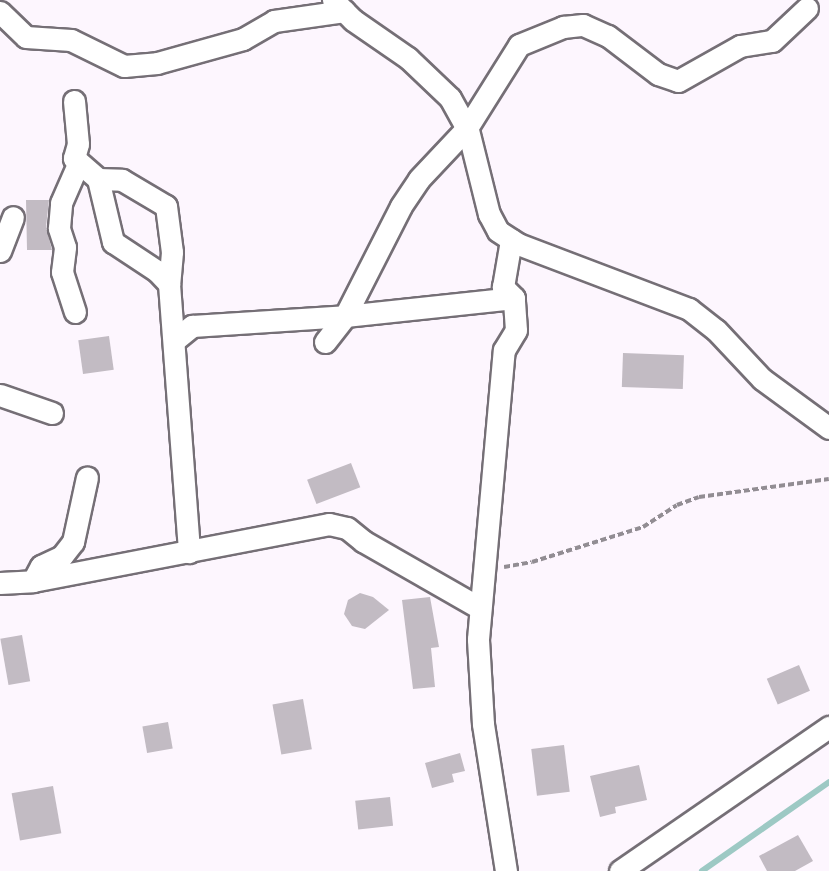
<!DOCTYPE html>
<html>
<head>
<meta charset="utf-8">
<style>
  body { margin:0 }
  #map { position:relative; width:829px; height:871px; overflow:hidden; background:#fdf6fe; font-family:Helvetica,sans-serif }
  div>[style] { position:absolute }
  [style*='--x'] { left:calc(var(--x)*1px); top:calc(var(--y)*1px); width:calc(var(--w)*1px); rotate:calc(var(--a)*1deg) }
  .stream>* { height:6px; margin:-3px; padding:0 3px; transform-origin:3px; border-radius:3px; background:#9dc9c4 }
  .building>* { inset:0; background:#c2bbc3; transform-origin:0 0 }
  .path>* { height:4px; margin-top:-2px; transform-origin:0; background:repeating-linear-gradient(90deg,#928d93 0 6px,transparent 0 9px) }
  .roads { filter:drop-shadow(2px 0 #756f76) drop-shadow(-2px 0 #756f76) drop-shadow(0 2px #756f76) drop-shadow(0 -2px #756f76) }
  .minor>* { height:21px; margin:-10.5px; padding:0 10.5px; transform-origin:10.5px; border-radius:10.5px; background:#fff }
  span { translate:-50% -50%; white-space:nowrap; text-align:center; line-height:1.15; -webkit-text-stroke:6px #fdf6fe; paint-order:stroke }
</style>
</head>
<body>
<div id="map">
  <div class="stream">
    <i style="--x:702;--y:871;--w:155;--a:-35"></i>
  </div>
  <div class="building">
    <i style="clip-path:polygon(26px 200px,49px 200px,46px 227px,52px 250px,27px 250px)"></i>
    <i style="left:109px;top:336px;width:34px;height:31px;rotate:82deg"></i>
    <i style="left:623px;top:353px;width:61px;height:34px;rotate:2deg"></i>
    <i style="left:351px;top:463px;width:26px;height:47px;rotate:69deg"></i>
    <i style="clip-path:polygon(360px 593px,373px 597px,389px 610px,365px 629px,352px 626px,344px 614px,348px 600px)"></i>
    <i style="clip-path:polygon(430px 597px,439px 647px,431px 648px,435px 687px,413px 689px,402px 600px)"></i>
    <i style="left:22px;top:635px;width:47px;height:22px;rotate:80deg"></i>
    <i style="left:799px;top:665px;width:28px;height:35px;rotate:67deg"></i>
    <i style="left:303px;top:699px;width:51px;height:31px;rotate:80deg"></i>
    <i style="left:168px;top:722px;width:27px;height:26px;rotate:80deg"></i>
    <i style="left:564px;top:745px;width:47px;height:33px;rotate:83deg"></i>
    <i style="clip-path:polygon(460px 753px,465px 771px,452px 774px,454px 782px,432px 788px,425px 763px)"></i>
    <i style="clip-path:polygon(639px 765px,647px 800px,615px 807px,616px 813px,600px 817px,590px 776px)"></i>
    <i style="left:53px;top:786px;width:48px;height:42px;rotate:80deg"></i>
    <i style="left:390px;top:797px;width:29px;height:35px;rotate:84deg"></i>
    <i style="clip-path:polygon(798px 835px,813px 861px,795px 871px,767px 871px,759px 856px)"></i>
  </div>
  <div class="path">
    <i style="--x:504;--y:567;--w:28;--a:-10"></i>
    <i style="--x:532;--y:562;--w:116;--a:-17.5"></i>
    <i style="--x:643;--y:527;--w:40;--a:-32.9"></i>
    <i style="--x:677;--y:505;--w:23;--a:-20"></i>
    <i style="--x:699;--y:497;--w:131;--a:-7.9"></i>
  </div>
  <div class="roads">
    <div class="minor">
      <i style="--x:333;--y:0;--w:28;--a:45"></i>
      <i style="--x:353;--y:20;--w:67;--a:34.6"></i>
      <i style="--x:408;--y:58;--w:58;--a:43.6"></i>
      <i style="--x:450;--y:98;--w:37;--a:61"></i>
      <i style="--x:468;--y:130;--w:87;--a:76"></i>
      <i style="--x:489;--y:214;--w:19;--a:62"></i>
      <i style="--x:498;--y:231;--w:24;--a:33"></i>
      <i style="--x:518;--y:244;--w:183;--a:20.8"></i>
      <i style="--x:689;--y:309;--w:34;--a:38"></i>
      <i style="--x:716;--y:330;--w:67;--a:46.8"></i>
      <i style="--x:762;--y:379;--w:83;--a:36.2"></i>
      <i style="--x:0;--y:12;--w:36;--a:44"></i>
      <i style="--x:26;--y:37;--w:45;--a:3.8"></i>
      <i style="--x:71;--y:40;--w:59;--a:26.1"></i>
      <i style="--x:124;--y:66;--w:33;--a:-5"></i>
      <i style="--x:157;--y:63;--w:89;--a:-15.6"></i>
      <i style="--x:243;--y:39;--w:36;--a:-30"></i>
      <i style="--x:274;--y:21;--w:71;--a:-8.1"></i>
      <i style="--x:74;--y:101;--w:43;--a:84.7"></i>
      <i style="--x:78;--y:144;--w:15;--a:106"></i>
      <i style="--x:74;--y:158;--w:32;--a:41"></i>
      <i style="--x:98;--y:179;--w:65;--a:76.6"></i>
      <i style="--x:113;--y:242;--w:53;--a:33.4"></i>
      <i style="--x:157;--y:271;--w:18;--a:47"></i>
      <i style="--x:169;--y:284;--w:269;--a:85.7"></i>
      <i style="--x:98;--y:179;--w:24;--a:2"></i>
      <i style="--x:122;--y:180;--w:51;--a:30.6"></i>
      <i style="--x:166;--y:206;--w:46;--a:82.6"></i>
      <i style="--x:172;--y:252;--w:32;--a:95"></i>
      <i style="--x:0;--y:251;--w:36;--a:-69"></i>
      <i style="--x:75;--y:312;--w:42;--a:-108"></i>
      <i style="--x:62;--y:272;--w:25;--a:-83"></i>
      <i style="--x:65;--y:247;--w:20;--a:-108"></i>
      <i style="--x:59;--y:228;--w:25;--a:-85"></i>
      <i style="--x:61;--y:203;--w:43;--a:-66.4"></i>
      <i style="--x:176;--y:339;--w:21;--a:-39"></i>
      <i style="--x:192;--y:326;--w:153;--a:-3.7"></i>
      <i style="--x:345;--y:316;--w:170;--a:-6.1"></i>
      <i style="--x:325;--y:342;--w:33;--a:-52"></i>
      <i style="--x:345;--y:316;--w:123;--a:-63"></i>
      <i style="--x:401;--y:206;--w:32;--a:-56"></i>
      <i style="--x:419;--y:179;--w:70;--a:-46.7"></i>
      <i style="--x:467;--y:128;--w:98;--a:-57.9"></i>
      <i style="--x:519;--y:45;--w:48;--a:-22.2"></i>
      <i style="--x:563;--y:27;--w:20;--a:-6"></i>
      <i style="--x:583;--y:25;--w:27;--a:24"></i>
      <i style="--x:608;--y:36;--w:63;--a:37.2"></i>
      <i style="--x:658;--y:74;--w:21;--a:19"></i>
      <i style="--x:678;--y:81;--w:71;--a:-29.4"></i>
      <i style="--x:740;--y:46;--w:32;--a:-9"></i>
      <i style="--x:772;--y:41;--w:48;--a:-43.3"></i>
      <i style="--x:0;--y:395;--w:55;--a:19.1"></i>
      <i style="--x:33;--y:581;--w:17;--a:-62"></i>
      <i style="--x:41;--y:566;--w:23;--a:-25"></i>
      <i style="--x:62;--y:556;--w:18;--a:-52"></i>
      <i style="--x:73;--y:542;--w:66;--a:-77.8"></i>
      <i style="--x:0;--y:583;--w:33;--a:-3"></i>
      <i style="--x:33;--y:581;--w:301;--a:-10.9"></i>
      <i style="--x:329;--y:524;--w:18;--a:13"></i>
      <i style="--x:347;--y:528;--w:21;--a:39"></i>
      <i style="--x:363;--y:541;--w:135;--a:29.8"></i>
      <i style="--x:506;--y:871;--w:149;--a:-98.9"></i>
      <i style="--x:483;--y:724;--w:85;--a:-93.4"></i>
      <i style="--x:478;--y:639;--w:290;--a:-84.9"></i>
      <i style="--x:504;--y:350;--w:23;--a:-59"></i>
      <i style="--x:516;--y:330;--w:32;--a:-94"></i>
      <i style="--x:514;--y:298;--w:16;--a:-135"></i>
      <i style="--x:503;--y:287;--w:48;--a:-80.3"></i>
      <i style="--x:620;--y:871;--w:254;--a:-34.6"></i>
    </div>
  </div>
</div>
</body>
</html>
